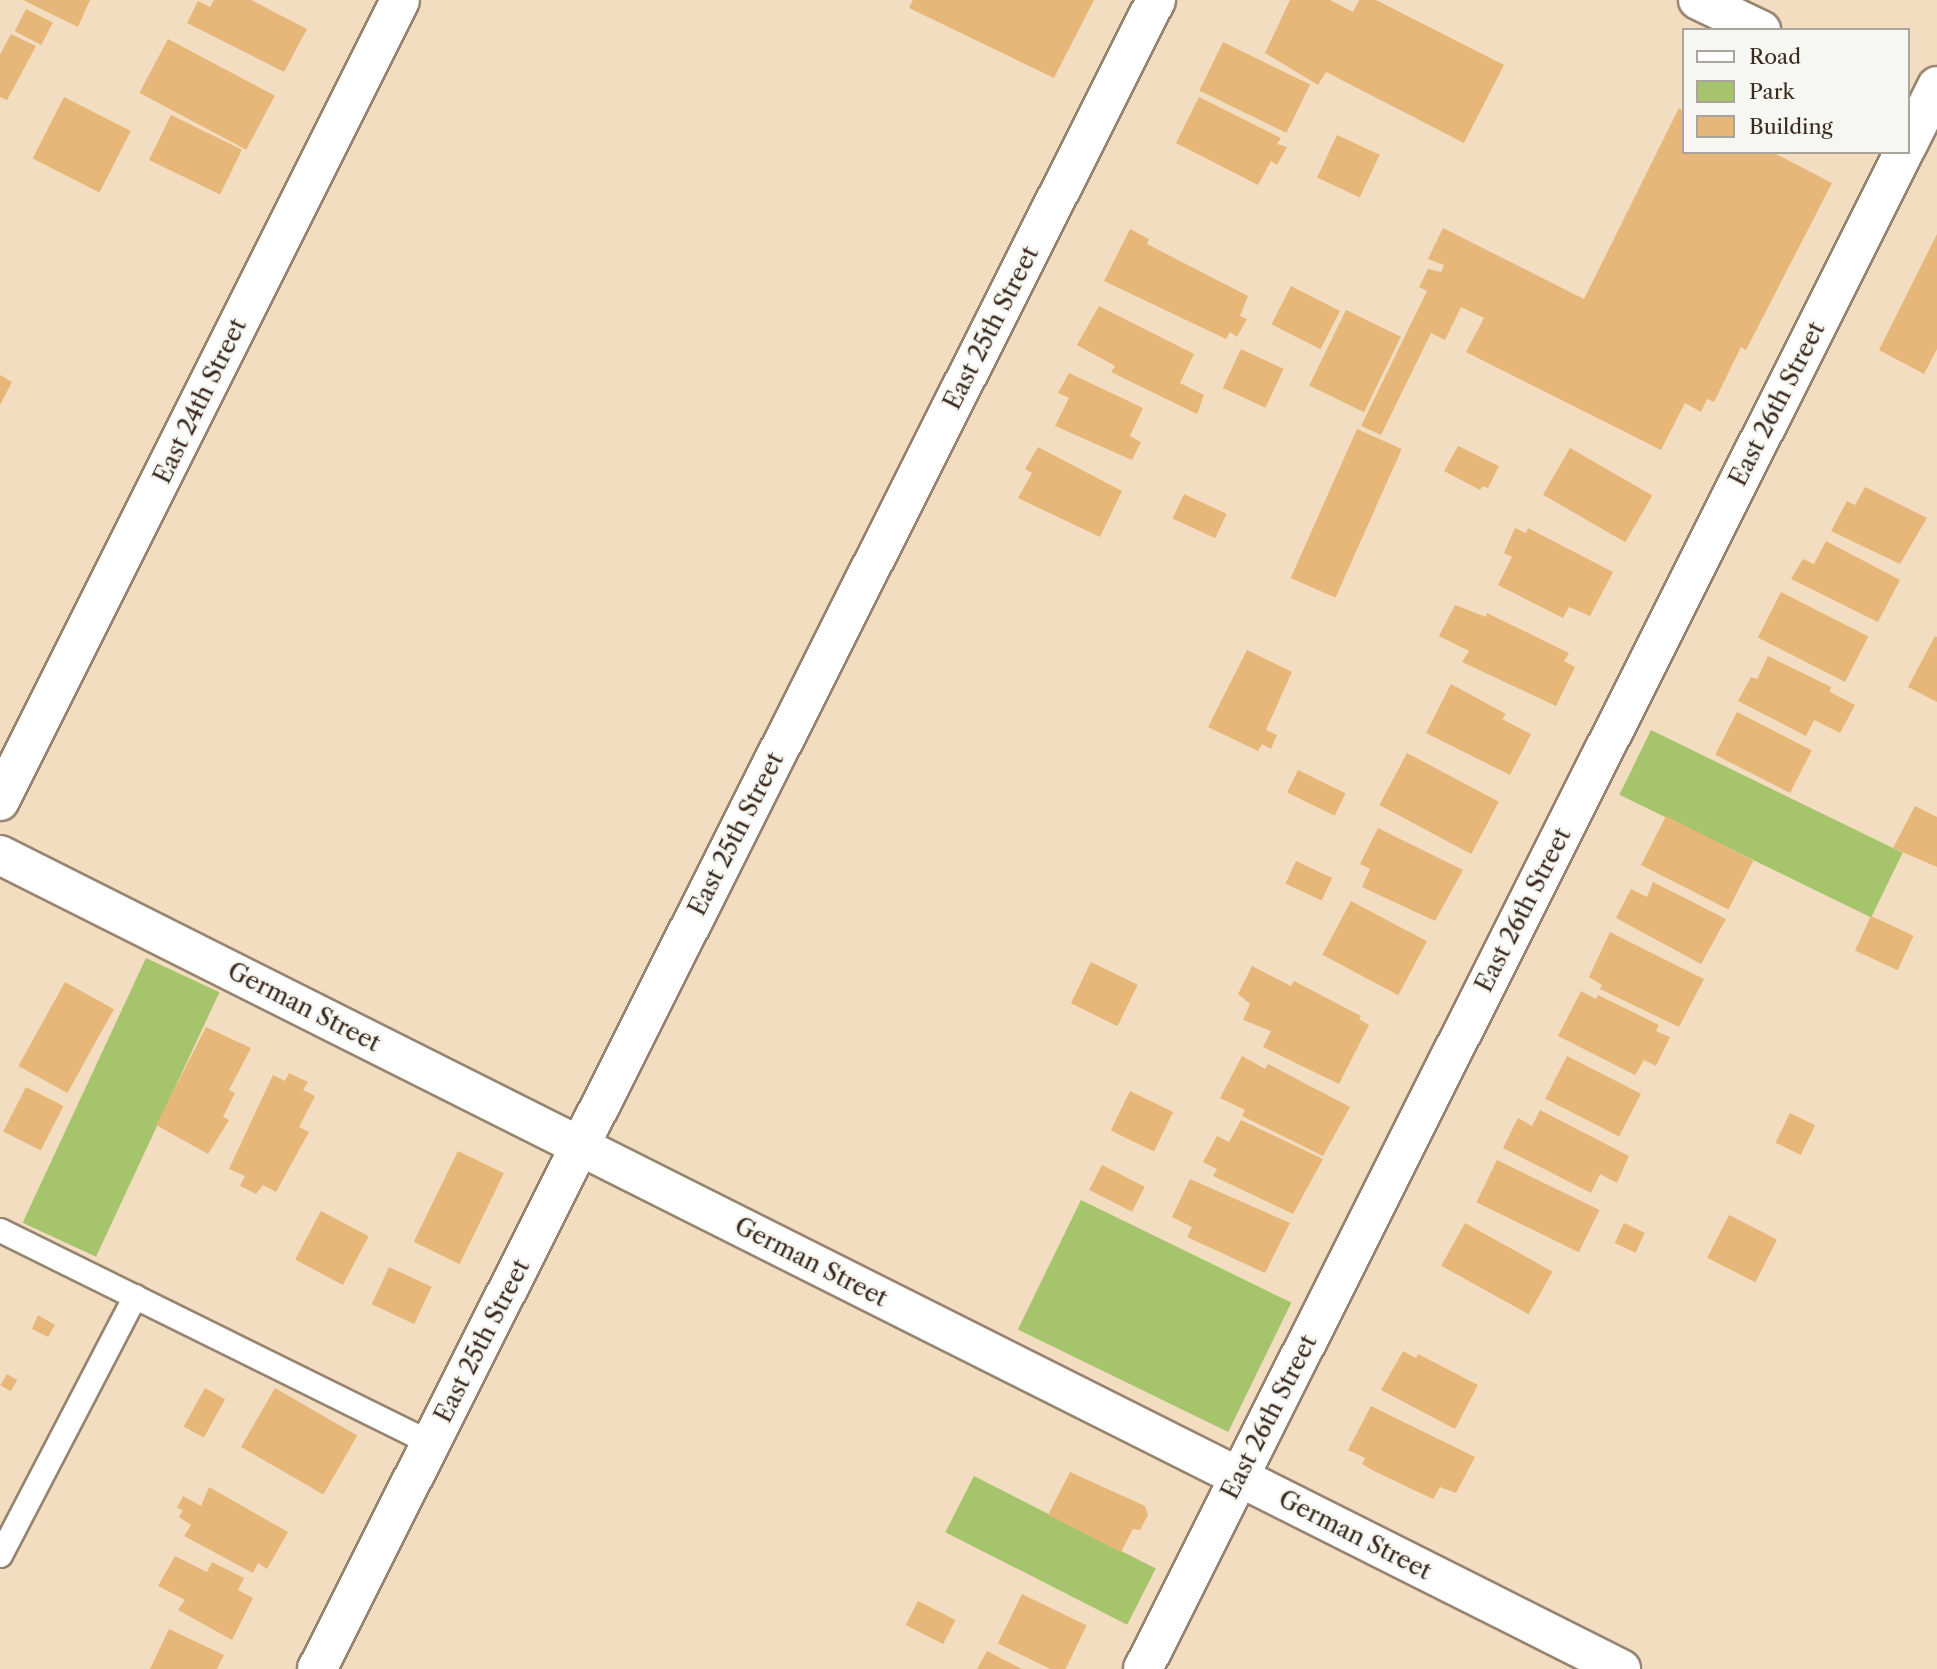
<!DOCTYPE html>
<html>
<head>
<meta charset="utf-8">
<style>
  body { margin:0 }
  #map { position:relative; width:1937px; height:1669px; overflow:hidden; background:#f2ddc1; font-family:"Libre Caslon Text",serif }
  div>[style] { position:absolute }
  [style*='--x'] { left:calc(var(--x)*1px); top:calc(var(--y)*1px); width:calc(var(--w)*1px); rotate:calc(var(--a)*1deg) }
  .green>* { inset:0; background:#a6c46c; transform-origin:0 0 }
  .building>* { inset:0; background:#e7b77a; transform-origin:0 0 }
  .roads { filter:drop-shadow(2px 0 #968470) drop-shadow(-2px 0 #968470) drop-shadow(0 2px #968470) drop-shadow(0 -2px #968470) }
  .lane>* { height:23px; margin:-11.5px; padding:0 11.5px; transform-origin:11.5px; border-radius:11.5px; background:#fff }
  .street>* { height:38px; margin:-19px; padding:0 19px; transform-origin:19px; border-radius:19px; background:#fff }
  .secondary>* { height:38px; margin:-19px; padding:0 19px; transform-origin:19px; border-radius:19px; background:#fff }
  .primary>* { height:38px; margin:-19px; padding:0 19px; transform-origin:19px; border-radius:19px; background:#fff }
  span { translate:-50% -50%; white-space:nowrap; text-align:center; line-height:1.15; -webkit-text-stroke:5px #f6f6f2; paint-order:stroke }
  .street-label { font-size:24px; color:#3b2a1e }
  .legend { position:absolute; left:1682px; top:28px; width:228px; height:126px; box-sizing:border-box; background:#f6f6f2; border:2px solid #aba49d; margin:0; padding:9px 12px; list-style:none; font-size:21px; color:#3b2a1e }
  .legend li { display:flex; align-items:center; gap:14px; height:35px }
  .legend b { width:35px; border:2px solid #aba49d }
</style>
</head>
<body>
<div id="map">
  <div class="green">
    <i style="left:1651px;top:730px;width:280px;height:72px;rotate:26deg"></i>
    <i style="left:146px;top:958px;width:81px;height:292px;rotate:25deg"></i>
    <i style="left:1081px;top:1200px;width:234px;height:144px;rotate:26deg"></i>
    <i style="left:974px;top:1476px;width:204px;height:63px;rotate:27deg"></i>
  </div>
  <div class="building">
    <i style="clip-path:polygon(23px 0,90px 0,78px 27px)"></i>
    <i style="clip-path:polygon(214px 0,251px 0,307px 29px,284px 72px,187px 23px,198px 1px,210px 7px)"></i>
    <i style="clip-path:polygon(913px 0,1094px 0,1054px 78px,909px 8px)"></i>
    <i style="clip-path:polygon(1290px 0,1330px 0,1353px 12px,1359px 0,1376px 0,1504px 65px,1464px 143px,1326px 72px,1318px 85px,1265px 53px)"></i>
    <i style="left:26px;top:9px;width:30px;height:25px;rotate:27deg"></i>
    <i style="clip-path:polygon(11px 34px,36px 46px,7px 100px,0 97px,0 55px)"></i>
    <i style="left:168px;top:39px;width:121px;height:61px;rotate:28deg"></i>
    <i style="left:1223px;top:42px;width:97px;height:54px;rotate:26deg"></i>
    <i style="left:64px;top:97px;width:75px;height:69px;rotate:27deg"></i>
    <i style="clip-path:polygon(1199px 97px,1281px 138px,1277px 144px,1287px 147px,1277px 165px,1271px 161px,1258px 185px,1176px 143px)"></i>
    <i style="clip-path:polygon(1679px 108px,1683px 111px,1683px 152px,1772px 152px,1832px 183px,1746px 350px,1741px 347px,1714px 402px,1707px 399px,1701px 412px,1685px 403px,1661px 450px,1466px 352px,1484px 318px,1461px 307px,1445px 340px,1431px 333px,1381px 435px,1361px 426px,1427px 291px,1419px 287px,1428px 269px,1441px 272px,1444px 265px,1428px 259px,1443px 228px,1584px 299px)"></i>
    <i style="left:171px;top:115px;width:79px;height:50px;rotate:26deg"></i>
    <i style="left:1337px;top:135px;width:47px;height:47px;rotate:25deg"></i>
    <i style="clip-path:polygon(1130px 229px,1149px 239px,1147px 244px,1248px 296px,1240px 316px,1247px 319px,1237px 337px,1230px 332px,1226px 339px,1104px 281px)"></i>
    <i style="clip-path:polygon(1937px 234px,1937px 349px,1924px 374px,1879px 350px)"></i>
    <i style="left:1291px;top:286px;width:55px;height:43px;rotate:27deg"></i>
    <i style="clip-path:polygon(1099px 306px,1194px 354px,1180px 383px,1204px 395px,1197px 414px,1111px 372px,1115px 366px,1077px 345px)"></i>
    <i style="left:1346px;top:310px;width:61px;height:84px;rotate:26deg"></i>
    <i style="left:1241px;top:349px;width:47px;height:43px;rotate:25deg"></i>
    <i style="clip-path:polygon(1069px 373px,1143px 408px,1130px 436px,1141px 442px,1132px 460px,1055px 426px,1069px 398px,1058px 393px)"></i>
    <i style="clip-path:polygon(0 375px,12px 382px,0 405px)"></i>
    <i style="left:1357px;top:429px;width:49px;height:163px;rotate:24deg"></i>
    <i style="clip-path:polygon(1458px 446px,1499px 466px,1488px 488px,1483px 486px,1480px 490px,1444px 471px)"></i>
    <i style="clip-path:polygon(1038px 447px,1122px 491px,1100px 537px,1018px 498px,1032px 473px,1025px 469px)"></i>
    <i style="left:1570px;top:448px;width:95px;height:54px;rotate:30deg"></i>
    <i style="clip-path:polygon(1865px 487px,1927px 518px,1900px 564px,1831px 531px,1847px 501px,1855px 505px)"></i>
    <i style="left:1184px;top:494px;width:47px;height:27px;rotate:25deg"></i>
    <i style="clip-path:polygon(1515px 528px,1526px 533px,1528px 528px,1613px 572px,1590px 616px,1569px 607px,1563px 618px,1498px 585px,1512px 557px,1504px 553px)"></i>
    <i style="clip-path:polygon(1826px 541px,1900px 580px,1878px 622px,1791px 579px,1803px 559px,1814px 564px)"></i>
    <i style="left:1781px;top:592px;width:98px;height:51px;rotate:27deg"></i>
    <i style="clip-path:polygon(1455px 605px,1486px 617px,1487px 613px,1569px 653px,1564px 661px,1575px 667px,1556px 706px,1462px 662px,1469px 651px,1439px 636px)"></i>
    <i style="clip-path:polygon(1935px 636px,1937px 637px,1937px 702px,1908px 687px)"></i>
    <i style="clip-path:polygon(1247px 650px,1292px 672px,1266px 730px,1277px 735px,1271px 749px,1262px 744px,1258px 751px,1208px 727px)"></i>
    <i style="clip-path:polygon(1768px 656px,1831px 687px,1830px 692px,1855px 705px,1840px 733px,1814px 720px,1806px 736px,1738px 701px,1751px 677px,1757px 679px)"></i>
    <i style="clip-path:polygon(1451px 684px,1506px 714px,1502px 719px,1531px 734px,1510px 775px,1426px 733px)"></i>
    <i style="left:1737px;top:712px;width:84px;height:48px;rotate:27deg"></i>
    <i style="left:1407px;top:753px;width:104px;height:59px;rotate:28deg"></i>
    <i style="left:1298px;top:770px;width:53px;height:25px;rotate:26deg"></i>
    <i style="clip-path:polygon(1915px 806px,1937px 817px,1937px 867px,1893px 848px)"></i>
    <i style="left:1666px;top:816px;width:98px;height:55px;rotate:27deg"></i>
    <i style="clip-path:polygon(1378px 828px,1463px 870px,1435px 921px,1362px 887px,1370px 869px,1360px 864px)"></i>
    <i style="left:1296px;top:861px;width:40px;height:25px;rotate:25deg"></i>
    <i style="clip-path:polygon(1653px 882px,1726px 919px,1701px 964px,1616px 918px,1631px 889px,1647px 897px)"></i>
    <i style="left:1351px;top:901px;width:86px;height:61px;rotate:28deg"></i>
    <i style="left:1871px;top:916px;width:47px;height:38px;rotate:25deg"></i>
    <i style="clip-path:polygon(1610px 932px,1704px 979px,1679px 1027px,1600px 989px,1602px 985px,1589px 977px)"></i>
    <i style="left:1091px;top:962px;width:52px;height:46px;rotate:26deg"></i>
    <i style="clip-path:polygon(1252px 966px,1291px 986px,1294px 981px,1361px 1016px,1359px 1019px,1369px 1025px,1339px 1084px,1263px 1047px,1271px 1031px,1243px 1020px,1250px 1004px,1238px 994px)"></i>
    <i style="left:65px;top:982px;width:56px;height:96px;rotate:29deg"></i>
    <i style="clip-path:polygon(1581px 991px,1596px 999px,1598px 995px,1659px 1025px,1656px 1031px,1670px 1037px,1656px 1066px,1644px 1060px,1635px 1075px,1558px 1036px)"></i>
    <i style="clip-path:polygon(206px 1027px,251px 1048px,229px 1090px,235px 1093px,223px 1117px,229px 1120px,208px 1154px,156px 1125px)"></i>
    <i style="clip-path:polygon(1242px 1056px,1265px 1069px,1268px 1064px,1350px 1107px,1323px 1156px,1242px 1116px,1245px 1110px,1220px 1098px)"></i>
    <i style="left:1567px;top:1056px;width:83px;height:48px;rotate:27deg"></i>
    <i style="clip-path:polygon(289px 1073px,308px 1082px,303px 1090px,315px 1096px,299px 1127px,309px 1132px,276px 1192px,263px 1185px,256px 1194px,240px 1186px,245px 1176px,229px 1169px,273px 1075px,285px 1081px)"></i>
    <i style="left:26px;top:1087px;width:42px;height:50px;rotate:27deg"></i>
    <i style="left:1130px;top:1091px;width:48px;height:44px;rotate:26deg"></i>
    <i style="clip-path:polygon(1540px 1110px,1629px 1156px,1617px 1183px,1600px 1174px,1591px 1193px,1503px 1148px,1518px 1118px,1532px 1126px)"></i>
    <i style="left:1790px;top:1113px;width:28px;height:33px;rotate:26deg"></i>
    <i style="clip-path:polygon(1241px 1120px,1323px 1159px,1293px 1214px,1213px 1176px,1217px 1169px,1203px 1162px,1217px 1136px,1229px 1142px)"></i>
    <i style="left:458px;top:1151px;width:51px;height:101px;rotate:26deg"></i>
    <i style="left:1497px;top:1160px;width:114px;height:47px;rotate:26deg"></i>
    <i style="left:1102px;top:1165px;width:48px;height:28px;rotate:27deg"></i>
    <i style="clip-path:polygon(1190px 1179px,1290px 1223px,1265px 1273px,1187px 1237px,1192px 1227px,1172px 1217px)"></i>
    <i style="left:321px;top:1211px;width:54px;height:55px;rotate:28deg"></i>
    <i style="left:1729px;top:1215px;width:54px;height:48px;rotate:27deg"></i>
    <i style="left:1465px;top:1223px;width:100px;height:49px;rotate:29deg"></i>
    <i style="left:1624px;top:1223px;width:23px;height:22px;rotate:25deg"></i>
    <i style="left:389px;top:1267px;width:47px;height:41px;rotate:25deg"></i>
    <i style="clip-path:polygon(38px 1315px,55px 1325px,48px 1337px,32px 1329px)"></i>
    <i style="clip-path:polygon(1403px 1351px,1416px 1358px,1418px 1354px,1478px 1385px,1455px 1429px,1381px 1390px)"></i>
    <i style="left:7px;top:1374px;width:12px;height:13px;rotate:31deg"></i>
    <i style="left:205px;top:1388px;width:23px;height:44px;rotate:29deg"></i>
    <i style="left:275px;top:1388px;width:95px;height:68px;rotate:30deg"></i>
    <i style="clip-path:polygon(1371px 1406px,1475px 1457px,1456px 1493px,1440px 1487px,1433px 1499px,1374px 1471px,1362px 1464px,1365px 1458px,1348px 1450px)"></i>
    <i style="clip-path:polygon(1070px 1472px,1145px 1506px,1148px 1515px,1140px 1530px,1133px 1529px,1121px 1552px,1048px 1515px)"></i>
    <i style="clip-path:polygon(209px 1487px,288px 1532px,267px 1569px,258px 1563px,253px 1573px,184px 1536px,191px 1525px,179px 1517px,183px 1510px,177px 1508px,183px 1496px,201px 1506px)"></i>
    <i style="clip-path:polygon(175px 1556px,207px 1572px,212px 1562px,244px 1578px,238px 1590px,253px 1598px,232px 1640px,178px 1610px,185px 1600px,158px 1586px)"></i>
    <i style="left:1022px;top:1594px;width:72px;height:55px;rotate:26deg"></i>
    <i style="left:918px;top:1601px;width:42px;height:27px;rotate:27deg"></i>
    <i style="clip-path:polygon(169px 1629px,224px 1655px,217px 1669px,150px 1669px)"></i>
    <i style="clip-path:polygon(987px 1651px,1022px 1669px,977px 1669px)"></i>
  </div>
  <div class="roads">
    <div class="lane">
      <i style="--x:0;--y:1230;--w:481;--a:26.3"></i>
      <i style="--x:0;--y:1555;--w:292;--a:-62.5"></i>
    </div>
    <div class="street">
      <i style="--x:0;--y:801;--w:895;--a:-63.46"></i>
      <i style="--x:0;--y:855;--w:1814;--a:26.66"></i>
      <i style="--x:317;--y:1669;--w:1868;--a:-63.31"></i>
    </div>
    <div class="secondary">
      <i style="--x:1698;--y:0;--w:70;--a:25.5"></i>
    </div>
    <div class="primary">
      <i style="--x:1907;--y:146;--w:67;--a:-63.4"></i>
      <i style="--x:1143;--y:1669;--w:1697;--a:-63.36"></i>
    </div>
  </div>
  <div class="street-label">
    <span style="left:991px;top:328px;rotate:-63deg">East 25th Street</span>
    <span style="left:200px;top:401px;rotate:-64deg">East 24th Street</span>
    <span style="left:1777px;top:404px;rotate:-63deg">East 26th Street</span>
    <span style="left:736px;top:834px;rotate:-63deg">East 25th Street</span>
    <span style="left:1523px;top:910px;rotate:-63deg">East 26th Street</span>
    <span style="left:304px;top:1007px;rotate:27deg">German Street</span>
    <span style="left:811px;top:1262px;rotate:27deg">German Street</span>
    <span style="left:482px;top:1341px;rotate:-63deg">East 25th Street</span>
    <span style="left:1269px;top:1417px;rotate:-63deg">East 26th Street</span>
    <span style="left:1355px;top:1535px;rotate:27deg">German Street</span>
  </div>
  <ul class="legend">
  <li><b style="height:9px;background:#fff"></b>Road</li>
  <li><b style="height:19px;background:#a6c46c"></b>Park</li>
  <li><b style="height:19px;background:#e7b77a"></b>Building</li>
  </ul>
</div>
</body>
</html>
